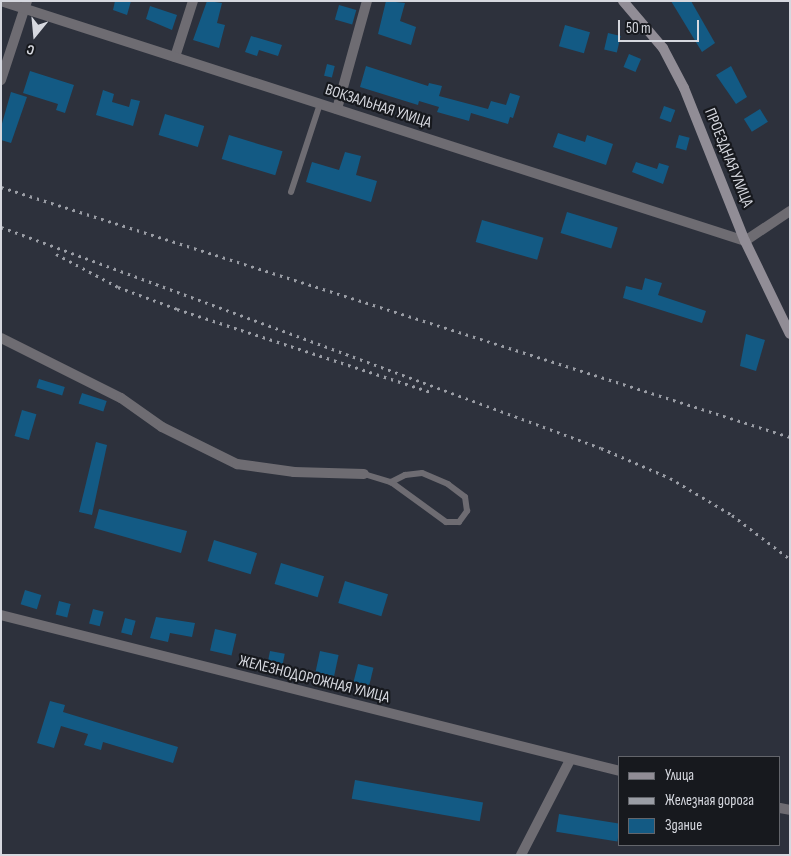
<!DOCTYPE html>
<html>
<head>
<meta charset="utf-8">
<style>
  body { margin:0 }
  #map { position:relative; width:791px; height:856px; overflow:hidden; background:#2d313c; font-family:"Sofia Sans Condensed",sans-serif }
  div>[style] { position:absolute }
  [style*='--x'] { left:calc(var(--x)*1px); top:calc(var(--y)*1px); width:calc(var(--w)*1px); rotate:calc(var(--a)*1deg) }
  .building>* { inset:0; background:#135a84; transform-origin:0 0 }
  .service>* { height:6px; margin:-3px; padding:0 3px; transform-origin:3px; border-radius:3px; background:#6e6c72 }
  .minor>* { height:10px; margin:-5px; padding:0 5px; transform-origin:5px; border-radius:5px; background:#6e6c72 }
  .tertiary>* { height:10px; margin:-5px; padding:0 5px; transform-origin:5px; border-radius:5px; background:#6e6c72 }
  .secondary>* { height:10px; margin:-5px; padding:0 5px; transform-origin:5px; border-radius:5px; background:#918d96 }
  .rail>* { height:3px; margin-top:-1.5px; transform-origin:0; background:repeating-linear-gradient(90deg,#9a9da5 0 2.5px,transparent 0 7.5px) }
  span { translate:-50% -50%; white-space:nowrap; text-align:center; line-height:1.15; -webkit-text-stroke:4.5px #17191e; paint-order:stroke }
  .street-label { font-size:16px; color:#d6d8df }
  .frame { position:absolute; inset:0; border:2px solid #d6d8df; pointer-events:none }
  .legend { position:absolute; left:618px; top:756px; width:162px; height:90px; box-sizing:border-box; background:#17191e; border:1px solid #63656b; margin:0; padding:6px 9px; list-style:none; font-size:15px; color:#d6d8df }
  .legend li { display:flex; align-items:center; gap:10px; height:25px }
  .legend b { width:25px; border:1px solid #63656b }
  .north { position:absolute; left:10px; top:10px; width:50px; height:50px; -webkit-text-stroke:4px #17191e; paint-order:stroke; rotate:197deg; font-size:14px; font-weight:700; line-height:20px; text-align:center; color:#d6d8df }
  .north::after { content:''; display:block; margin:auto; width:18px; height:22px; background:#d6d8df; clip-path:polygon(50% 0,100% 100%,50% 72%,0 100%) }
  .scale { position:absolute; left:618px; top:20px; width:81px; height:22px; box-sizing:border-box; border:2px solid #d6d8df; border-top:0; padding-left:6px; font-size:15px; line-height:18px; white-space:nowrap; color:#d6d8df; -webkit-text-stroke:4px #17191e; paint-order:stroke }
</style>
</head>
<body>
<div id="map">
  <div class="building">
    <i style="clip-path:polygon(115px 1px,131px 1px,127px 15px,113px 10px)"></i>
    <i style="clip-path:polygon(207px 1px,222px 3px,217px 23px,225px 25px,219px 48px,193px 40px)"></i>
    <i style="clip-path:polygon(386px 1px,405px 3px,400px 21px,416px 27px,411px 45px,378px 34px)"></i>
    <i style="clip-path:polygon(671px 1px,691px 1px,715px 43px,702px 52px)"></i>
    <i style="left:339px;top:5px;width:18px;height:15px;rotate:16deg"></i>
    <i style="clip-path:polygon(150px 6px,177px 15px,172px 30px,146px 19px)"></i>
    <i style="left:565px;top:25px;width:26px;height:22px;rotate:16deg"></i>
    <i style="left:608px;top:33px;width:13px;height:17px;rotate:13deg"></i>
    <i style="clip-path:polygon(251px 36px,282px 45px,278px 56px,259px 50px,257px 56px,245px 52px)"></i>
    <i style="left:629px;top:54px;width:13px;height:14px;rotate:23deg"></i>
    <i style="left:327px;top:64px;width:8px;height:12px;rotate:14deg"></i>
    <i style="clip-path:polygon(366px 66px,428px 86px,429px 83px,442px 86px,439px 96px,488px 109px,491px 101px,506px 105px,510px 93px,520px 96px,513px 118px,510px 117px,508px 124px,471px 113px,469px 121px,437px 112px,439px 107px,419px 101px,418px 105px,360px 87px)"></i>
    <i style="clip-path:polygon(731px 66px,747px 97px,736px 104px,716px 75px)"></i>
    <i style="clip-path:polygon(30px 71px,74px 85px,65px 113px,56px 110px,58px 104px,23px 93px)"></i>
    <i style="clip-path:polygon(103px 90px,114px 94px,112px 102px,129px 107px,131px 99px,140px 101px,133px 126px,96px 115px)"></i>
    <i style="clip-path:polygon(11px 92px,27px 97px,11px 143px,1px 140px,1px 127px)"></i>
    <i style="left:664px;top:106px;width:12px;height:13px;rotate:20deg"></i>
    <i style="left:760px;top:109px;width:15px;height:19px;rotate:58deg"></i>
    <i style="left:165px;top:114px;width:41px;height:22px;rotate:17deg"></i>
    <i style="clip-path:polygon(558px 133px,585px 142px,587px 135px,613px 144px,606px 165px,553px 147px)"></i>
    <i style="left:229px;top:135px;width:56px;height:25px;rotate:17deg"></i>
    <i style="left:679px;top:135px;width:11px;height:13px;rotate:15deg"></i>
    <i style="clip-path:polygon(345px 152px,361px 156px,356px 175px,377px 181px,371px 202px,306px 182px,312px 162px,339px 170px)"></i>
    <i style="clip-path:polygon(636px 162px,657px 169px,659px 163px,669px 166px,663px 184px,632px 172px)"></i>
    <i style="left:567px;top:212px;width:53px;height:22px;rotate:17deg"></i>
    <i style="left:482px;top:220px;width:64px;height:23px;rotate:16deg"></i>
    <i style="clip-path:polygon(645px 278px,662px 283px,658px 295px,706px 311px,702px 323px,623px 298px,626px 286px,642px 290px)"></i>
    <i style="clip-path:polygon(746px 334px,765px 340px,756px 371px,740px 366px)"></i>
    <i style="left:39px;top:379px;width:27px;height:9px;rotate:17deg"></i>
    <i style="left:82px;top:393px;width:26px;height:11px;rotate:18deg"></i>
    <i style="left:22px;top:410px;width:15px;height:27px;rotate:16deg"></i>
    <i style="clip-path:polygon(96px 442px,107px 445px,92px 515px,79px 512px)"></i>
    <i style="clip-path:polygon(99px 509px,187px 531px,181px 553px,94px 528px)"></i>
    <i style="left:214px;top:540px;width:45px;height:22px;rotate:17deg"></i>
    <i style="left:281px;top:563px;width:45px;height:22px;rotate:17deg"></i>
    <i style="left:345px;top:581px;width:45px;height:23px;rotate:17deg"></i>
    <i style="left:25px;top:590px;width:17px;height:15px;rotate:17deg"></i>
    <i style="left:59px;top:601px;width:12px;height:14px;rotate:14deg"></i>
    <i style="left:93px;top:609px;width:11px;height:15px;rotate:15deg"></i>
    <i style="clip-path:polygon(156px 617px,195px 623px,192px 637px,170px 633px,168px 642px,150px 638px)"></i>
    <i style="left:125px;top:618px;width:11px;height:15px;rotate:15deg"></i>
    <i style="left:215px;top:629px;width:22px;height:22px;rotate:13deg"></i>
    <i style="left:270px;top:651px;width:15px;height:12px;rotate:11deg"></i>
    <i style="left:320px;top:651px;width:19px;height:23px;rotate:12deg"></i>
    <i style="left:358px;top:664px;width:16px;height:18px;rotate:14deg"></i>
    <i style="clip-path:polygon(50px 701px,65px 705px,63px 712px,178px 747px,173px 763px,103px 742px,101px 750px,84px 745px,88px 734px,61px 726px,54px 748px,37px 743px)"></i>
    <i style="left:355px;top:780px;width:130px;height:19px;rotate:10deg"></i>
    <i style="left:559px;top:814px;width:62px;height:18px;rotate:9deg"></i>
  </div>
  <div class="service">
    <i style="--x:291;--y:192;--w:93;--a:-71.8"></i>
    <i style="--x:364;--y:474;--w:28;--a:17"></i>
    <i style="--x:391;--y:482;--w:68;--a:36"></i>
    <i style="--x:446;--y:522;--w:13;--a:0"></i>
    <i style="--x:459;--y:522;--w:14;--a:-54"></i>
    <i style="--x:467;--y:511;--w:14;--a:-98"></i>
    <i style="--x:465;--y:497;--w:21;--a:-143"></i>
    <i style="--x:448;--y:484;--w:28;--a:-157"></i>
    <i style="--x:422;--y:473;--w:17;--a:173"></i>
    <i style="--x:405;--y:475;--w:16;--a:153"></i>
  </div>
  <div class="minor">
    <i style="--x:175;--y:57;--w:59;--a:-72.2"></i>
    <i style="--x:1;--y:80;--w:83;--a:-71.8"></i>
    <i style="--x:337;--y:109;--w:112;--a:-74.5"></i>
    <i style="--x:745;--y:241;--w:54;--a:-33.7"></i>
    <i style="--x:1;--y:338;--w:134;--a:26.6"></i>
    <i style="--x:121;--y:398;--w:50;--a:35.3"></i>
    <i style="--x:162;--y:427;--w:84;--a:26.3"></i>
    <i style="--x:237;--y:464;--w:58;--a:8"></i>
    <i style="--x:294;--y:472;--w:70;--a:1.6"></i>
    <i style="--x:521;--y:855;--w:107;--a:-62.7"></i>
  </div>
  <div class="tertiary">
    <i style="--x:1;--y:1;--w:782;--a:17.88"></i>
    <i style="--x:1;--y:615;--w:638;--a:14.15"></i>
    <i style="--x:780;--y:808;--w:10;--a:11"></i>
  </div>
  <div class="secondary">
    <i style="--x:623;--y:1;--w:62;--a:49.6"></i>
    <i style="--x:663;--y:48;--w:45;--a:62.3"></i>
    <i style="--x:684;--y:88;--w:165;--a:68.3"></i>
    <i style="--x:745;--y:241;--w:103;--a:64.2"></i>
  </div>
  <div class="rail">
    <i style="--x:1;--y:187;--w:828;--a:17.58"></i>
    <i style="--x:1;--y:227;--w:639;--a:20.22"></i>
    <i style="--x:601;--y:448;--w:75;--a:23.5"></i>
    <i style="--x:670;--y:478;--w:72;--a:30.8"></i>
    <i style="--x:732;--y:515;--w:73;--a:37.2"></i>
    <i style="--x:56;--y:254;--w:70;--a:28"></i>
    <i style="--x:118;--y:287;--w:63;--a:20.4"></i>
    <i style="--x:177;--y:309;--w:267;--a:18.1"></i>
  </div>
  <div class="street-label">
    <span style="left:378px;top:107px;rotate:18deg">ВОКЗАЛЬНАЯ УЛИЦА</span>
    <span style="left:728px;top:158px;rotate:68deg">ПРОЕЗДНАЯ УЛИЦА</span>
    <span style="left:314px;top:680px;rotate:14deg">ЖЕЛЕЗНОДОРОЖНАЯ УЛИЦА</span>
  </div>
  <div class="frame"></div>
  <ul class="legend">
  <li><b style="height:6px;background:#918d96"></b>Улица</li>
  <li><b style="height:6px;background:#9a9da5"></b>Железная дорога</li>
  <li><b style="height:14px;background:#135a84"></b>Здание</li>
  </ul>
  <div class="north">С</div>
  <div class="scale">50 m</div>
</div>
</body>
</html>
